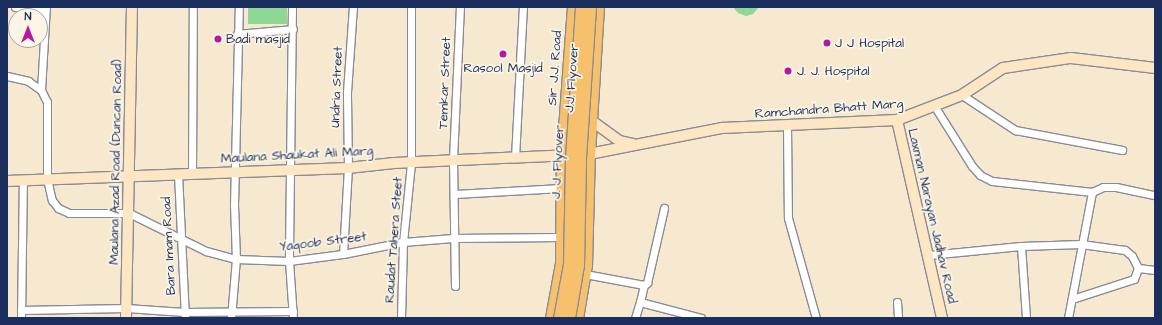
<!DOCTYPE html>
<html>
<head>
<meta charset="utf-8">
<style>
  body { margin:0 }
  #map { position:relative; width:1162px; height:325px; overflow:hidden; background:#f7e8d0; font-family:"Architects Daughter",sans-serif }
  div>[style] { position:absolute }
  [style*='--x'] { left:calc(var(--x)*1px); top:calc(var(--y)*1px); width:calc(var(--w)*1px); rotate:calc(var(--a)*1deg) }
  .green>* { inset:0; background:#8dd895; transform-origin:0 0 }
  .roads { filter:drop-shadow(1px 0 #898c97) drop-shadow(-1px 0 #898c97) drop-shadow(0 1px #898c97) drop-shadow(0 -1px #898c97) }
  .street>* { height:7px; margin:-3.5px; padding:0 3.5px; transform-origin:3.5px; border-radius:3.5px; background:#fff }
  .secondary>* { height:10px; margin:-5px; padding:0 5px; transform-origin:5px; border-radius:5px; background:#fce6c4 }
  .primary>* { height:11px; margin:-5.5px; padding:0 5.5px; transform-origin:5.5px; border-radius:5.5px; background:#f7c06c }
  .bridges { filter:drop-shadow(1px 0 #898c97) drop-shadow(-1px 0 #898c97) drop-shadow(0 1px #898c97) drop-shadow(0 -1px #898c97) }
  .primary-bridge>* { height:11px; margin:-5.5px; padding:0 5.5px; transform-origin:5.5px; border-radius:5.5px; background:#f7c06c }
  .dots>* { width:11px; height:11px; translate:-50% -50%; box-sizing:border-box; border:2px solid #fcf5e5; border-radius:50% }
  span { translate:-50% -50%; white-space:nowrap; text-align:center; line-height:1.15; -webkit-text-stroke:3.5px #fcf5e5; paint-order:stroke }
  .poi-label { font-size:13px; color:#1b2f5e }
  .left { translate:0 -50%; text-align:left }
  .street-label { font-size:13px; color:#1b2f5e }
  .frame { position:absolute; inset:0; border:8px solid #1b2f5e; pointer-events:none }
  .north { position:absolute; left:8px; top:8px; width:40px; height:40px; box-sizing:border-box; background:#fcf5e5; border:1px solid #a2a6af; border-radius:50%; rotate:0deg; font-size:11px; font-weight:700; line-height:16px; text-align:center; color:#1b2f5e }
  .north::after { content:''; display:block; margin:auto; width:14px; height:18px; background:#b5179e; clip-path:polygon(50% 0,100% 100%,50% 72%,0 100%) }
</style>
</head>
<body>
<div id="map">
  <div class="green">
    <i style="left:248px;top:7px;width:39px;height:17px"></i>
    <i style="clip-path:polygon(733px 7px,759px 7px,753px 14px,746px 16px,738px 13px)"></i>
  </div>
  <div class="roads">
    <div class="street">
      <i style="--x:15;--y:7;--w:30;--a:8"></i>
      <i style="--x:292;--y:7;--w:254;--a:90.7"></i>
      <i style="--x:289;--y:261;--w:57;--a:86"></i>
      <i style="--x:237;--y:34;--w:56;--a:-5.1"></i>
      <i style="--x:7;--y:76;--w:22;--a:13"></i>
      <i style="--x:28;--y:81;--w:16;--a:35"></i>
      <i style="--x:41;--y:90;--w:13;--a:63"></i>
      <i style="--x:47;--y:102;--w:77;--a:90"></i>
      <i style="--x:47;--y:179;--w:22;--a:77"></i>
      <i style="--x:52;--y:200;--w:10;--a:53"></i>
      <i style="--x:58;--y:208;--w:12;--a:24"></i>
      <i style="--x:69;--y:213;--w:60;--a:0"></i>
      <i style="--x:129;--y:213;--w:86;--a:26.3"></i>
      <i style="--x:206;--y:251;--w:31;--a:15"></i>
      <i style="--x:236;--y:259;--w:53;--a:2.2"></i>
      <i style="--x:289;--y:261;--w:54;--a:-7.4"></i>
      <i style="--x:343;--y:254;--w:61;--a:-11.3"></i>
      <i style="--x:403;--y:242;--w:50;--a:-4.6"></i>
      <i style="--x:453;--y:238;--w:108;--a:-0.5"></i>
      <i style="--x:41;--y:90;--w:83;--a:-86.6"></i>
      <i style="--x:962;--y:95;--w:64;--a:33.4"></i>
      <i style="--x:1015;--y:130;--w:109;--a:10.6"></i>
      <i style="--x:935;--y:107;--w:70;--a:57.9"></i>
      <i style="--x:972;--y:166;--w:12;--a:48"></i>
      <i style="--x:980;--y:175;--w:13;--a:27"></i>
      <i style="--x:992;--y:181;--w:101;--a:6.3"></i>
      <i style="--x:1092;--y:192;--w:12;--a:-24"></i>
      <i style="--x:1103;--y:187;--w:13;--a:0"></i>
      <i style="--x:1116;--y:187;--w:40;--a:12"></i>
      <i style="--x:787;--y:127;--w:91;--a:89.4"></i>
      <i style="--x:788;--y:218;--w:104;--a:74.4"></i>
      <i style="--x:515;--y:158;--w:151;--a:-87"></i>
      <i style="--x:192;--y:173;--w:166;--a:-89.7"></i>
      <i style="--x:178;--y:174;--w:144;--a:87.2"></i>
      <i style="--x:454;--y:194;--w:108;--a:-3.2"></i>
      <i style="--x:1021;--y:246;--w:72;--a:86"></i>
      <i style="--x:343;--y:254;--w:86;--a:-86.7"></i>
      <i style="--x:348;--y:168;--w:76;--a:-90.8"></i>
      <i style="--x:347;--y:92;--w:85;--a:-86"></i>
      <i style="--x:929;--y:255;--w:92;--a:-5.6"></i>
      <i style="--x:1021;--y:246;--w:60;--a:-1.9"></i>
      <i style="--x:1081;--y:244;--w:44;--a:7.8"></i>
      <i style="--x:1125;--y:250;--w:9;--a:41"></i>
      <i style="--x:1132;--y:256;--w:13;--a:63"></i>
      <i style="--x:1138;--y:268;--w:17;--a:7"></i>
      <i style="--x:585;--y:274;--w:60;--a:10.6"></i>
      <i style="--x:644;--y:285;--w:4;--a:-34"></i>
      <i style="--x:647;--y:283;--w:77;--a:-77.2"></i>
      <i style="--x:455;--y:286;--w:126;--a:-90.9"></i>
      <i style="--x:453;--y:160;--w:153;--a:-87.4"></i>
      <i style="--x:1072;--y:299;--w:65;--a:-17.9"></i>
      <i style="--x:1134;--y:279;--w:12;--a:-70"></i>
      <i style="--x:640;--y:302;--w:17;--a:-77"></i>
      <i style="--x:897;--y:302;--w:16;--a:86"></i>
      <i style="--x:21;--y:310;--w:105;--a:-1.1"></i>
      <i style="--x:126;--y:308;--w:58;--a:3.9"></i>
      <i style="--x:184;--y:312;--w:109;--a:-0.5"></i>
      <i style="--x:21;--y:318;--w:137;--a:-89.2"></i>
      <i style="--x:231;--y:318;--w:59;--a:-85.2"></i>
      <i style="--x:236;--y:259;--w:54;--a:-92.1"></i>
      <i style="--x:234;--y:205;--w:198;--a:-88.6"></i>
      <i style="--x:401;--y:318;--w:76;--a:-88.5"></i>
      <i style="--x:403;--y:242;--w:79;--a:-84.2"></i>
      <i style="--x:411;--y:163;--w:156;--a:-90"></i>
      <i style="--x:635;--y:318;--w:17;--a:-73"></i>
      <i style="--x:640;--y:302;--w:63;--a:14.7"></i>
      <i style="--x:1068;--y:318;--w:128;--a:-79.2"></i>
    </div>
    <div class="secondary">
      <i style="--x:897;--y:120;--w:203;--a:77.2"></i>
      <i style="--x:592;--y:121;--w:34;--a:36"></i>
      <i style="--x:620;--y:141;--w:13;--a:13"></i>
      <i style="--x:7;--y:181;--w:341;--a:-2.2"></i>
      <i style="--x:348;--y:168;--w:46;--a:-6.2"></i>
      <i style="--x:394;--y:163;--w:195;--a:-2.6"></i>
      <i style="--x:589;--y:154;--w:136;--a:-11.1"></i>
      <i style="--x:722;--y:128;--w:175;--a:-2.6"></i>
      <i style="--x:897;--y:120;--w:70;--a:-21"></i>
      <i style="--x:962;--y:95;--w:49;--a:-33.4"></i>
      <i style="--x:1003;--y:68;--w:69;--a:-8.4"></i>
      <i style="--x:1071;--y:58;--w:85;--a:6.8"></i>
      <i style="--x:126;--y:318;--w:311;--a:-88.9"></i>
    </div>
    <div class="primary">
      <i style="--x:551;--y:318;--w:56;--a:-79.7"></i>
      <i style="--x:561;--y:263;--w:107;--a:-89.5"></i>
      <i style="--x:562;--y:156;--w:149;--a:-85.8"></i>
      <i style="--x:577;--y:318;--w:54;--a:-80.4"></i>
      <i style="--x:586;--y:265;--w:111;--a:-88.5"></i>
      <i style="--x:589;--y:154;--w:147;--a:-86.5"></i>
    </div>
  </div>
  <div class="bridges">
    <div class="primary-bridge">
      <i style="--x:559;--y:318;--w:55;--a:-79.5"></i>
      <i style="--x:569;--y:264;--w:106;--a:-88.9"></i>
      <i style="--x:571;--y:158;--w:151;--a:-86.2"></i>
      <i style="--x:569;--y:318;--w:54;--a:-80.4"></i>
      <i style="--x:578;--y:265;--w:107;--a:-88.9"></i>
      <i style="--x:580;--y:158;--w:151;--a:-86.2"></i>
    </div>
  </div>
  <div class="dots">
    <i style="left:218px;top:39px;background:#b5179e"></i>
    <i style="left:827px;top:43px;background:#b5179e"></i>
    <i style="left:503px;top:54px;background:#b5179e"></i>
    <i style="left:788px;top:71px;background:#b5179e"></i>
  </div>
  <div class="poi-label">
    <span class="left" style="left:226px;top:39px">Badi masjid</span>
    <span class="left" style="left:835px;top:43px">J J Hospital</span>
    <span style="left:503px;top:68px">Rasool Masjid</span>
    <span class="left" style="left:797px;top:71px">J. J. Hospital</span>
  </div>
  <div class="street-label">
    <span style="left:555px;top:68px;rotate:-86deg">Sir J.J. Road</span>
    <span style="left:572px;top:78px;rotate:-86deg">J.J. Flyover</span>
    <span style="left:445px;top:83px;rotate:-88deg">Temkar Street</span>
    <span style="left:337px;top:87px;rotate:-88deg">Undria Street</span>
    <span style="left:829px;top:109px;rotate:-4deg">Ramchandra Bhatt Marg</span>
    <span style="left:297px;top:155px;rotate:-3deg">Maulana Shaukat Ali Marg</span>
    <span style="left:116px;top:162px;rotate:-89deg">Maulana Azad Road (Duncan Road)</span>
    <span style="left:558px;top:162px;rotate:-87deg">J. J. Flyover</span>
    <span style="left:932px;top:216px;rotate:77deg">Laxman Narayan Jadhav Road</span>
    <span style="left:394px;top:240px;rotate:-86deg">Raudat Tahera Steet</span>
    <span style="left:323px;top:242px;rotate:-7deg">Yaqoob Street</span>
    <span style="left:169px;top:246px;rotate:-93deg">Bara Imam Road</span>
  </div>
  <div class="frame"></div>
  <div class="north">N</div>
</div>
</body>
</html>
